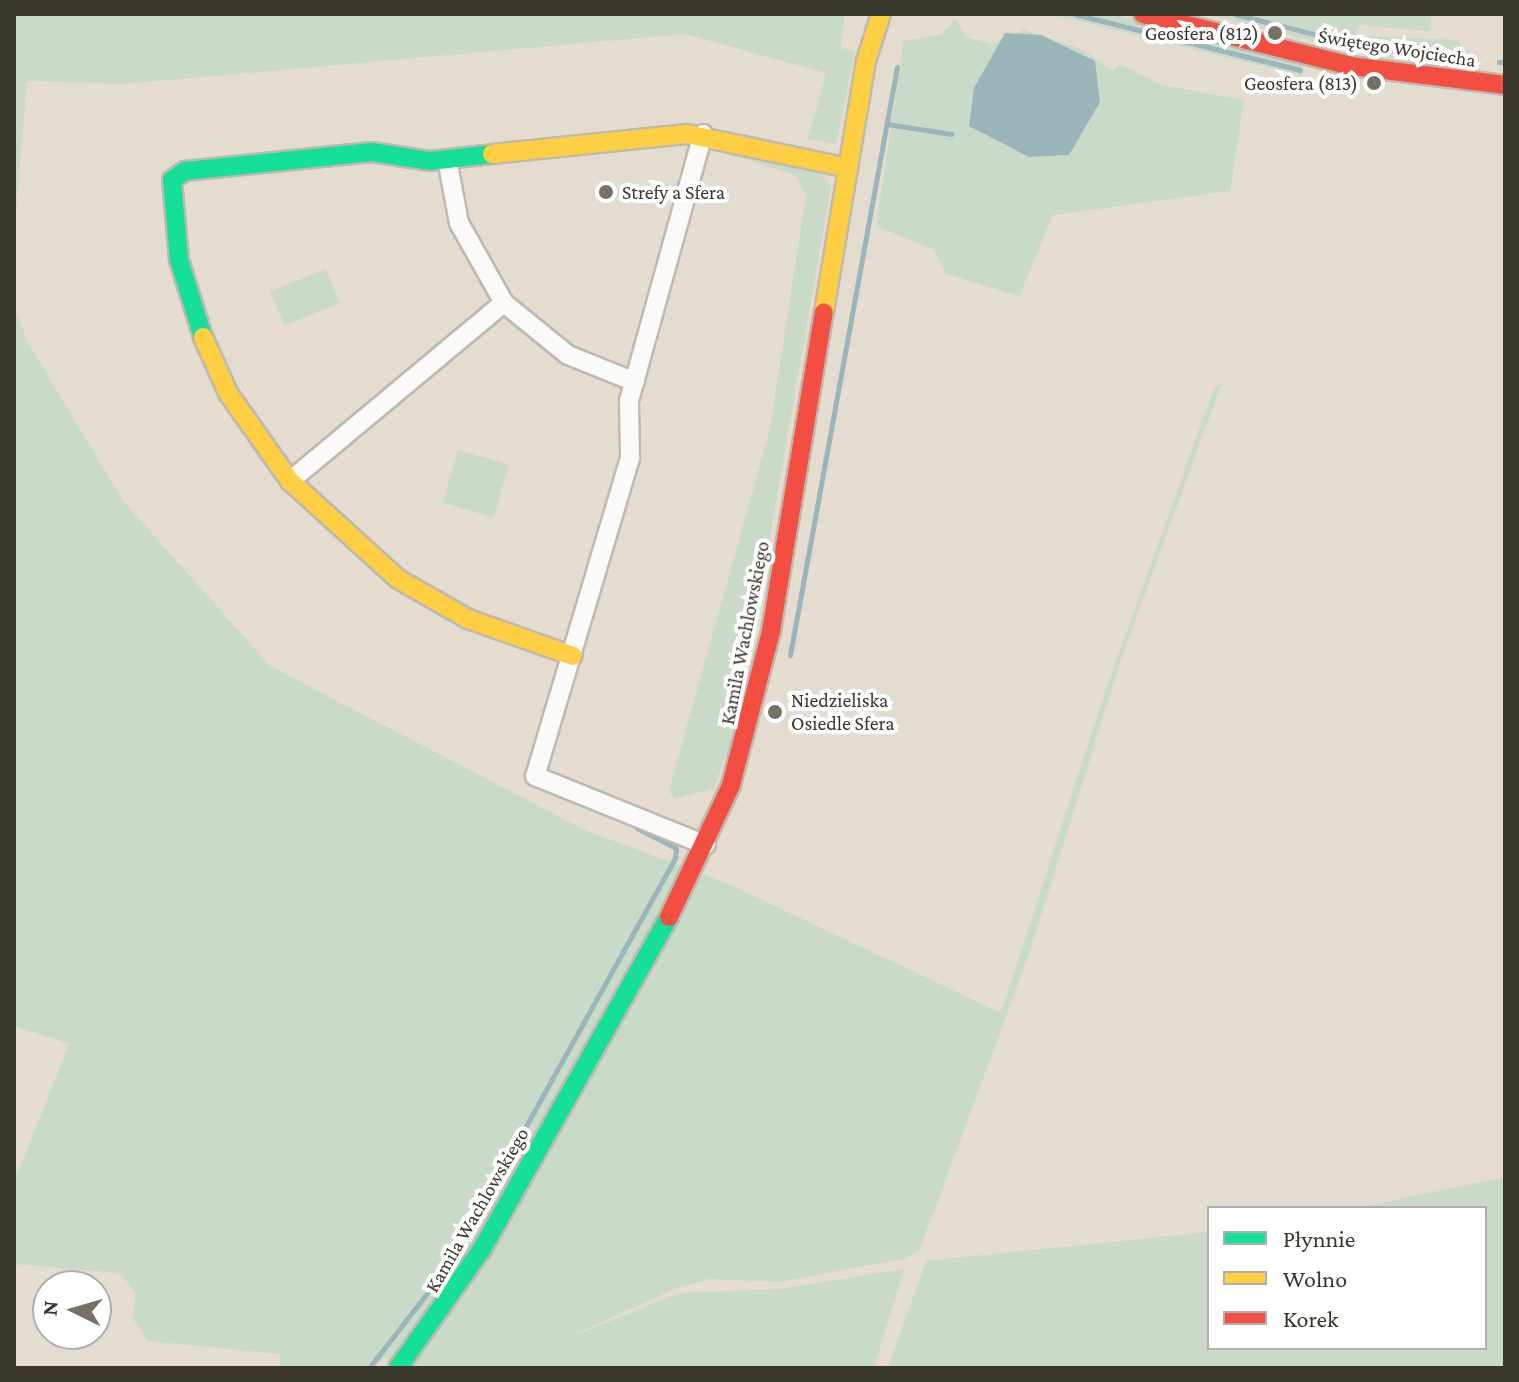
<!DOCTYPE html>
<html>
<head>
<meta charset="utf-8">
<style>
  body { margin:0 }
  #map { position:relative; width:1519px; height:1382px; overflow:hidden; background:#e3dccf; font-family:"Crimson Pro",serif }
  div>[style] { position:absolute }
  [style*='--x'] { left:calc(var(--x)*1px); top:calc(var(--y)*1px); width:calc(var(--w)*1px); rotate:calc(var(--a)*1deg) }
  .green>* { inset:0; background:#cadac8; transform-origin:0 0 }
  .water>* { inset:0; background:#9ab6bb }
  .stream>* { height:5px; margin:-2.5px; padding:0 2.5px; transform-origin:2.5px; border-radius:2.5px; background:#9ab6bb }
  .roads { filter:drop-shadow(2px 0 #bfb9af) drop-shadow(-2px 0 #bfb9af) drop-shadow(0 2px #bfb9af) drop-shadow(0 -2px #bfb9af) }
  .street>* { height:18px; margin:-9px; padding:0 9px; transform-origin:9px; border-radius:9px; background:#fbfaf8 }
  .fast>* { height:18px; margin:-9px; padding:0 9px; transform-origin:9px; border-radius:9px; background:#16e098 }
  .slow>* { height:18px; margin:-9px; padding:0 9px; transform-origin:9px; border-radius:9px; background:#ffcf43 }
  .jam>* { height:18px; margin:-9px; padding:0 9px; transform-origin:9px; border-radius:9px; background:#f24e42 }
  .dots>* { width:22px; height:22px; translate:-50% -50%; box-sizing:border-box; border:4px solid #fff; border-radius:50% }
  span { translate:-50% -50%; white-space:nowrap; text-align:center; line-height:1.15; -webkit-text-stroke:8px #fff; paint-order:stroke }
  .poi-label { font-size:20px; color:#3b362c }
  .right { translate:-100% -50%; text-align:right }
  .left { translate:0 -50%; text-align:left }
  .street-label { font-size:20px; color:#3b362c }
  .frame { position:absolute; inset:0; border:16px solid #3b362c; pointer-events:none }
  .legend { position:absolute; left:1207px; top:1206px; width:280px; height:144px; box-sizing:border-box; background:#fff; border:2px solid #b1afab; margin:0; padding:10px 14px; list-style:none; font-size:24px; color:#3b362c }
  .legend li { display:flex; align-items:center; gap:16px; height:40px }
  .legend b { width:40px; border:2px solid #b1afab }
  .north { position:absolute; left:32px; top:1270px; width:80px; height:80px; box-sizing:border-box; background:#fff; border:2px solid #b1afab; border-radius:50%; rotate:275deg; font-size:22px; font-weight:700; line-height:32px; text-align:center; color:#3b362c }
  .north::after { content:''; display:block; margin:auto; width:28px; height:36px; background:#767065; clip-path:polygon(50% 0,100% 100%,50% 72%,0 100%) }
</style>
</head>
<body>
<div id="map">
  <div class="green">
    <i style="clip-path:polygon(14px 14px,845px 14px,841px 48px,855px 51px,836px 144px,808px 139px,826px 73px,685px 34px,124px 84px,27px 81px,14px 233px)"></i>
    <i style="clip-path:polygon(1050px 14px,1112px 14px,1301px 63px,1303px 76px)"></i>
    <i style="clip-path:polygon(1206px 14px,1431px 14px,1430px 31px,1360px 25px,1346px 49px)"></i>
    <i style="clip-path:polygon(956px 19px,966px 37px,992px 44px,1024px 30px,1082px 49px,1112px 71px,1120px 64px,1162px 85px,1244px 100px,1230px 191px,1053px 215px,1019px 296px,947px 274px,933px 249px,876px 226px,904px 41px,940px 35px)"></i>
    <i style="clip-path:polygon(1365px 36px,1458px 40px,1469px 62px,1465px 69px,1367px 55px,1357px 48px)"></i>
    <i style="clip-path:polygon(726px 153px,822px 174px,831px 186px,737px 725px,714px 788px,674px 799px,669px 790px,770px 429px,806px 195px,795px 175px)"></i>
    <i style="left:326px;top:269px;width:37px;height:60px;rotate:68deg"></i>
    <i style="clip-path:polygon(14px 304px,27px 341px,124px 502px,270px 666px,585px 830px,726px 883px,1001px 1013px,1104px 695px,1214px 388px,1222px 382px,1122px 657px,1029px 954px,920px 1249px,908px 1258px,780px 1282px,710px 1279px,679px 1287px,551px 1345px,679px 1293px,779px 1289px,904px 1269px,874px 1368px,392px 1368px,387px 1357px,370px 1368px,280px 1368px,280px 1354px,148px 1341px,133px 1319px,135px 1292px,120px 1273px,14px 1264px,14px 1182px,69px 1044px,14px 1026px)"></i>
    <i style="left:458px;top:450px;width:53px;height:55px;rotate:16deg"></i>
    <i style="clip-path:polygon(1505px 1177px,1505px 1368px,888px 1368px,926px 1261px,1209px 1232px,1209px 1348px,1485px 1348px,1485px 1208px,1357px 1208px)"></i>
  </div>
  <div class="water">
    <i style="clip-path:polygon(1005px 33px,1041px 35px,1095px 61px,1100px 102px,1069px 155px,1029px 157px,969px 126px,974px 88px)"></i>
  </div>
  <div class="stream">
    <i style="--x:1074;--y:14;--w:233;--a:13.9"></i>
    <i style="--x:1235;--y:14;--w:118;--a:14.3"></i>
    <i style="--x:1362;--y:46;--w:99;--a:7.6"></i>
    <i style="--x:1499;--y:62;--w:6;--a:0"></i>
    <i style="--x:1325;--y:77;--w:10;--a:11"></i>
    <i style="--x:887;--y:124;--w:65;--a:8.9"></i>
    <i style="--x:790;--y:655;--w:598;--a:-79.69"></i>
    <i style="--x:369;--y:1368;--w:129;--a:-52.2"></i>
    <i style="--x:448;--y:1266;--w:467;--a:-60.9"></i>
    <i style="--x:675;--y:858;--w:10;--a:-84"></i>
    <i style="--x:676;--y:848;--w:44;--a:-152.9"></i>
  </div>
  <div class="roads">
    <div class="street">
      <i style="--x:703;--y:134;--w:277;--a:105.5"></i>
      <i style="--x:629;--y:401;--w:57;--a:89"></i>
      <i style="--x:630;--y:458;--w:332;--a:106.6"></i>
      <i style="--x:535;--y:776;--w:184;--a:22"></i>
      <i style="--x:447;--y:159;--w:65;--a:79.4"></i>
      <i style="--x:459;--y:223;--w:92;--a:60.6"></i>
      <i style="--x:504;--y:303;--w:82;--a:39.1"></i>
      <i style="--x:568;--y:355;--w:72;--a:21.9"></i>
      <i style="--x:290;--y:481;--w:278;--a:-39.8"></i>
    </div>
    <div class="fast">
      <i style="--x:203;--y:337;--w:81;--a:-107.3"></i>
      <i style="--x:179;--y:260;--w:80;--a:-95"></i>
      <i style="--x:172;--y:180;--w:16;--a:-35"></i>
      <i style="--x:185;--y:171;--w:188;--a:-5.8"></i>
      <i style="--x:372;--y:152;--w:59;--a:8.8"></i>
      <i style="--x:430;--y:161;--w:62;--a:-6.4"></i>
      <i style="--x:398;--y:1368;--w:146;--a:-54.8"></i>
      <i style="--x:482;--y:1249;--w:381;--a:-60.6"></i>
    </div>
    <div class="slow">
      <i style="--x:492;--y:154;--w:196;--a:-5.9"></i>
      <i style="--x:687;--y:134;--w:165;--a:11.9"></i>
      <i style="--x:824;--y:312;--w:254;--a:-80.5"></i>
      <i style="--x:866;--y:61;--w:49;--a:-72.3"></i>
      <i style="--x:203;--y:337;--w:61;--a:65.9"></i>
      <i style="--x:228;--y:393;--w:108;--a:54.8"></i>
      <i style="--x:290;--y:481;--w:146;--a:42.2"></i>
      <i style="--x:398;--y:579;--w:81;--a:29.7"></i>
      <i style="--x:468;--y:619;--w:111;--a:19.4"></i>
    </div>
    <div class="jam">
      <i style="--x:1143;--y:14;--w:214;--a:14"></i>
      <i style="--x:1351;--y:66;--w:155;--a:7"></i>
      <i style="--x:669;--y:917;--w:146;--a:-64.8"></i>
      <i style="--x:731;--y:785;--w:159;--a:-75.4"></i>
      <i style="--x:771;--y:631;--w:323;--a:-80.6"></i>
    </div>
  </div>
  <div class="dots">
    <i style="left:1275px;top:33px;background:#767065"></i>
    <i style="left:1374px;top:83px;background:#767065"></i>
    <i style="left:606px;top:192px;background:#767065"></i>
    <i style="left:775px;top:712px;background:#767065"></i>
  </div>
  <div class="poi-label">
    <span class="right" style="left:1259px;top:33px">Geosfera (812)</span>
    <span class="right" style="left:1358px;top:83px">Geosfera (813)</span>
    <span class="left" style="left:622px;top:192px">Strefy a Sfera</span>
    <span class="left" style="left:791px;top:712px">Niedzieliska<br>Osiedle Sfera</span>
  </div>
  <div class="street-label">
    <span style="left:1397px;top:48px;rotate:9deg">Świętego Wojciecha</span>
    <span style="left:745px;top:633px;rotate:-79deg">Kamila Wachlowskiego</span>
    <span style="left:477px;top:1210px;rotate:-60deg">Kamila Wachlowskiego</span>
  </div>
  <div class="frame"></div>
  <ul class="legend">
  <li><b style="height:10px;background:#16e098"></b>Płynnie</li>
  <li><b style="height:10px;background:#ffcf43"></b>Wolno</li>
  <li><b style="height:10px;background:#f24e42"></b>Korek</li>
  </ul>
  <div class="north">N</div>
</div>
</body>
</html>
